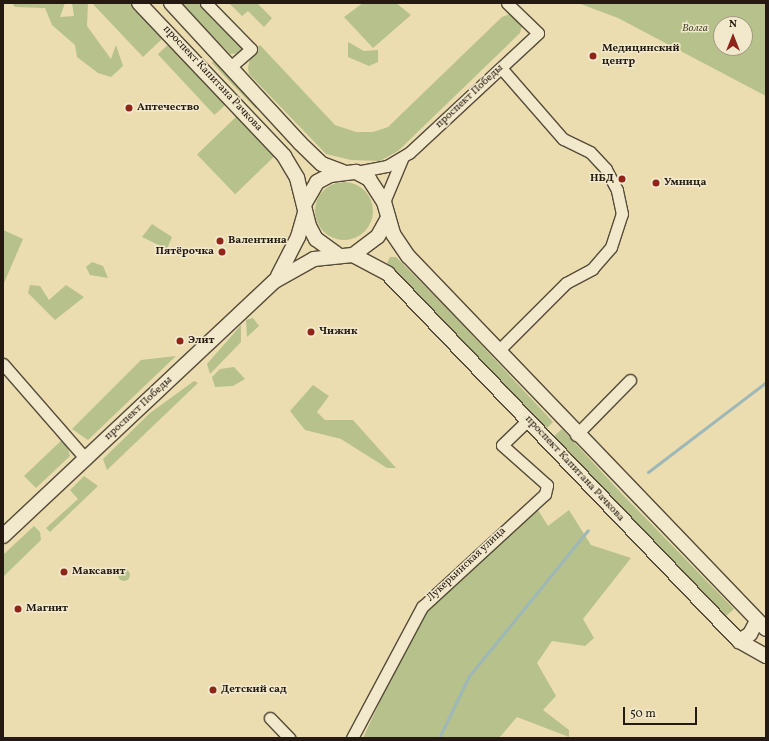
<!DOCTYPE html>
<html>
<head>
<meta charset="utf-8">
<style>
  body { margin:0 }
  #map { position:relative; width:769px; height:741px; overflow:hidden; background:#ebddb0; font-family:Vollkorn,serif }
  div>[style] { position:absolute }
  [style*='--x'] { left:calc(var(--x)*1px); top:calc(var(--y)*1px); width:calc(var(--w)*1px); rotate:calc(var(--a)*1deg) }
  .green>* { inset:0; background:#b6c18c; transform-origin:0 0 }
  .round { border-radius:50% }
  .stream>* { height:3px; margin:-1.5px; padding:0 1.5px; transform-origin:1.5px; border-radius:1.5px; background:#9eb8b7 }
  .roads { filter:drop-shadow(1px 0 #564b39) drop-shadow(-1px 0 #564b39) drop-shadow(0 1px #564b39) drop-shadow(0 -1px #564b39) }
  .minor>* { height:11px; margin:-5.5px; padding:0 5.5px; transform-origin:5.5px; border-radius:5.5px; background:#f2e9cc }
  .tertiary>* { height:14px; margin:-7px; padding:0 7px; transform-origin:7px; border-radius:7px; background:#f2e9cc }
  .dots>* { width:11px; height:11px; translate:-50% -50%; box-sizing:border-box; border:2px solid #f2e9cc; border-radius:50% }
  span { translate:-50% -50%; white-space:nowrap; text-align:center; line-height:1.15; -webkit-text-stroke:3px #f2e9cc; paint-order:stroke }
  .park-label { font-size:11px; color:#504c36; font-style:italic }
  .poi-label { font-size:11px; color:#241a11; font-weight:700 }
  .left { translate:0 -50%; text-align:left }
  .right { translate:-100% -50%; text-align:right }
  .street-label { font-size:11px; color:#241a11 }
  .frame { position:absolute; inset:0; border:4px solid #241a11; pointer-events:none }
  .north { position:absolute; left:713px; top:16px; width:40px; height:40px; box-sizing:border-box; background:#f2e9cc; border:1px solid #a09681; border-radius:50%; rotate:0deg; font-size:11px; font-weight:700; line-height:16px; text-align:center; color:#241a11 }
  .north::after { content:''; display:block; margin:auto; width:14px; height:18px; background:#8f2418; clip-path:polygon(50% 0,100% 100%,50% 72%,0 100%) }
  .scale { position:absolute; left:623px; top:707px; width:74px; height:18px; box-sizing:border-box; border:2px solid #241a11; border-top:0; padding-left:5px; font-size:12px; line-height:14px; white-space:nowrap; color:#241a11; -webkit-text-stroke:3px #f2e9cc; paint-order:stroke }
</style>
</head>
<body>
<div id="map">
  <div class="green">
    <i style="clip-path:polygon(12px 3px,65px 3px,60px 17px,74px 16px,72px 3px,88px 3px,87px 26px,111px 59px,116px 45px,123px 66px,111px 77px,98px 73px,77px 57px,75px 45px,52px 25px,45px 8px,15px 7px)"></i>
    <i style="clip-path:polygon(92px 3px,132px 3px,164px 37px,143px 57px)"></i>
    <i style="clip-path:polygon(181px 3px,202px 3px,245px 48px,240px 53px,230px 54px)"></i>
    <i style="clip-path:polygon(229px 3px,257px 3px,272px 18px,264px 27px,248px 11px,242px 16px)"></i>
    <i style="clip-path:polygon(363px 3px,396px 3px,411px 15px,373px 48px,344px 17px)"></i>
    <i style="clip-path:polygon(evenodd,578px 3px,766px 3px,766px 96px,618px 18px,578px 3px,721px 24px,745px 24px,745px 48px,721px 48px,721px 24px)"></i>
    <i style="clip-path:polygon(510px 14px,522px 26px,520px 33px,398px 151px,380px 161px,351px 160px,326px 154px,249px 74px,248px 68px,251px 53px,260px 45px,335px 125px,356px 132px,373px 132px,388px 127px,502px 17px)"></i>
    <i style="left:171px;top:42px;width:83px;height:18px;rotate:47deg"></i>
    <i style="clip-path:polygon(348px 42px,364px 51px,378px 50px,378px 62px,369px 66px,348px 57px)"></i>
    <i style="clip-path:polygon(215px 58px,259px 105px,256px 109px,212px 63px)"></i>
    <i style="left:238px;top:115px;width:55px;height:57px;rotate:46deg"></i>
    <i class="round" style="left:315px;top:182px;width:58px;height:58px"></i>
    <i style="clip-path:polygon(152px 224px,172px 237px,167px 249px,142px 237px)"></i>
    <i style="clip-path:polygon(3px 230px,23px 239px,4px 283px,3px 282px)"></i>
    <i style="clip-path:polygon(390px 257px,396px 257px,445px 306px,553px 422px,547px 428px,387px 263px)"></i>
    <i style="clip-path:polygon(92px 262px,103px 266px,108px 278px,90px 275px,86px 267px)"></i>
    <i style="clip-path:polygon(30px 285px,40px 286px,49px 300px,66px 285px,84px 297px,55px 320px,28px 293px)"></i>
    <i style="clip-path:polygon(253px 318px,259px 326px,247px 337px,246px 320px)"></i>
    <i style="clip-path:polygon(241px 325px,241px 342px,210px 374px,207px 364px)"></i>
    <i style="clip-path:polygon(176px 356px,88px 440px,72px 429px,141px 360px)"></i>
    <i style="clip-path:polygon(234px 367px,245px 379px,233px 386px,215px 387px,212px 377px,220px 369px)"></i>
    <i style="clip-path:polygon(194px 381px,198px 383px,107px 470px,103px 459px,150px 413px)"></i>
    <i style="clip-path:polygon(313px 385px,329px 396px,317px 412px,325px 420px,353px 420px,396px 468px,387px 468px,341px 439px,305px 430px,290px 411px)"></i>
    <i style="clip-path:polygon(562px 429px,623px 495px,734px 609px,726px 616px,553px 437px)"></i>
    <i style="clip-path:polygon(65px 437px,70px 456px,36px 488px,24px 476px)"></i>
    <i style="clip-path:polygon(84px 476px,98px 486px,50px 532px,46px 528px,78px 499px,70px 490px)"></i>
    <i style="clip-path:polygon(538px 510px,548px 526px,569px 510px,591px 545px,631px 558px,583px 619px,594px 638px,585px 646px,552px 641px,537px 663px,556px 696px,543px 710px,569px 730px,569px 737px,517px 717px,499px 738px,363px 738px,421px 612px)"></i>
    <i style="clip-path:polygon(34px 526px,40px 532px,41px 540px,3px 577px,3px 555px)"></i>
    <i class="round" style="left:118px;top:569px;width:12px;height:12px"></i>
  </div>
  <div class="stream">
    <i style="--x:648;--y:472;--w:148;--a:-37.3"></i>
    <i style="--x:439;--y:738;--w:69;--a:-64.2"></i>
    <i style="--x:469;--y:676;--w:188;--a:-50.8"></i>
  </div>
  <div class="roads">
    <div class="minor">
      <i style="--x:206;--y:3;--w:64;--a:45.6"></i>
      <i style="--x:251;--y:49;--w:28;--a:139"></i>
      <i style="--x:356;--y:172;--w:32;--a:-11"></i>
      <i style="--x:387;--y:166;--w:26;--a:-31"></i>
      <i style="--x:409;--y:153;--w:176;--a:-42.9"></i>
      <i style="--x:538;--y:33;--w:43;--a:-135.9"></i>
      <i style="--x:384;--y:202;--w:47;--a:-67.3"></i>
      <i style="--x:498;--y:351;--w:96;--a:-45"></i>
      <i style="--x:566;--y:283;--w:30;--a:-28"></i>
      <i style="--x:592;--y:269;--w:29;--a:-49"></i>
      <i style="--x:611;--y:247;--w:35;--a:-72"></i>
      <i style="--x:622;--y:214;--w:25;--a:-102"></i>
      <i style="--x:617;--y:190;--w:24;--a:-118"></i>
      <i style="--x:606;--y:169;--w:23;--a:-133"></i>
      <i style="--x:590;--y:152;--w:30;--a:-154"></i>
      <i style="--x:563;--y:139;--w:94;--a:-131.1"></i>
      <i style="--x:3;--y:364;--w:126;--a:48.9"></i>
      <i style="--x:576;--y:435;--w:77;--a:-45.5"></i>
      <i style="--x:270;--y:718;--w:28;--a:46"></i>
      <i style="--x:352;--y:738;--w:149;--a:-61.9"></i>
      <i style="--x:422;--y:607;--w:167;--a:-42.6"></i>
      <i style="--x:545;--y:494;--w:9;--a:-77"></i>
      <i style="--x:547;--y:485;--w:60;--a:-138.4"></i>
      <i style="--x:502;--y:445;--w:36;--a:-44"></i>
    </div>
    <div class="tertiary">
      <i style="--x:139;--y:3;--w:211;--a:46.5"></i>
      <i style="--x:284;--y:156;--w:26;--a:59"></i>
      <i style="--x:297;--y:178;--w:49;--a:76"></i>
      <i style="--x:309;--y:226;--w:15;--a:62"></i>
      <i style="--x:316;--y:239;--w:26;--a:36"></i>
      <i style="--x:171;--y:3;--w:190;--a:47.3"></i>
      <i style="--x:300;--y:143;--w:30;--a:44"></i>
      <i style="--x:322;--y:164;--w:22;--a:21"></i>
      <i style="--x:305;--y:203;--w:24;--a:-60"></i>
      <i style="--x:317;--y:182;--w:15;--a:-28"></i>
      <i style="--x:330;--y:175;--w:26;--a:-7"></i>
      <i style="--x:356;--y:172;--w:15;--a:28"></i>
      <i style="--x:369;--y:179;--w:27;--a:57"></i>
      <i style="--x:384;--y:202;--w:33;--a:74"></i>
      <i style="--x:393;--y:234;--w:27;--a:56"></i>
      <i style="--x:408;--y:256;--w:517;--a:46.18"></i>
      <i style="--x:353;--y:255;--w:31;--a:-37"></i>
      <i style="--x:378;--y:236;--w:18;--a:-61"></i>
      <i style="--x:278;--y:276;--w:44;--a:-62.9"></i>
      <i style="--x:298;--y:237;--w:26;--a:-74"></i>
      <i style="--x:3;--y:536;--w:373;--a:-43.2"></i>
      <i style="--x:275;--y:281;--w:45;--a:-29.4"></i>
      <i style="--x:314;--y:259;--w:39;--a:-6"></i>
      <i style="--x:353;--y:255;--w:40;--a:28"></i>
      <i style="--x:388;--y:274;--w:508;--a:46.28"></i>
      <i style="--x:739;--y:641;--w:31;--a:29"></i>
      <i style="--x:739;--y:641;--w:13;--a:-32"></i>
      <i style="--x:750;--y:634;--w:15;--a:-62"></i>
    </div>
  </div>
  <div class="dots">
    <i style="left:593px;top:56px;background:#8f2418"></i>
    <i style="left:129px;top:108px;background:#8f2418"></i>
    <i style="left:622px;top:179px;background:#8f2418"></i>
    <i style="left:656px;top:183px;background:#8f2418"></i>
    <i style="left:220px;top:241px;background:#8f2418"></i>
    <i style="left:222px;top:252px;background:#8f2418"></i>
    <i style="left:311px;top:332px;background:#8f2418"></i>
    <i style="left:180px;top:341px;background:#8f2418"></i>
    <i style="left:64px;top:572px;background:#8f2418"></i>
    <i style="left:18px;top:609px;background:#8f2418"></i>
    <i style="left:213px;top:690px;background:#8f2418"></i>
  </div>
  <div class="park-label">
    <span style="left:695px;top:29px">Волга</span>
  </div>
  <div class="poi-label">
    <span class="left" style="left:602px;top:56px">Медицинский<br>центр</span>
    <span class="left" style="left:137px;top:108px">Аптечество</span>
    <span class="right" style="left:614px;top:179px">НБД</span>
    <span class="left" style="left:664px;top:183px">Умница</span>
    <span class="left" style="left:228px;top:241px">Валентина</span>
    <span class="right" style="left:214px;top:252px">Пятёрочка</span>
    <span class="left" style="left:319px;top:332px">Чижик</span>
    <span class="left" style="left:188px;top:341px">Элит</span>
    <span class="left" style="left:72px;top:572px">Максавит</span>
    <span class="left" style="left:26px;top:609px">Магнит</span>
    <span class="left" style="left:221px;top:690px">Детский сад</span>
  </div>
  <div class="street-label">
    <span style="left:212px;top:79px;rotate:47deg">проспект Капитана Рачкова</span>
    <span style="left:470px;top:97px;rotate:-43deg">проспект Победы</span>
    <span style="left:139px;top:409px;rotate:-43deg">проспект Победы</span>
    <span style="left:574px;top:469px;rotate:47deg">проспект Капитана Рачкова</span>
    <span style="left:467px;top:565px;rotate:-43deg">Лукерьинская улица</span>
  </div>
  <div class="frame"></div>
  <div class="north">N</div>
  <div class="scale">50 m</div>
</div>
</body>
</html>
